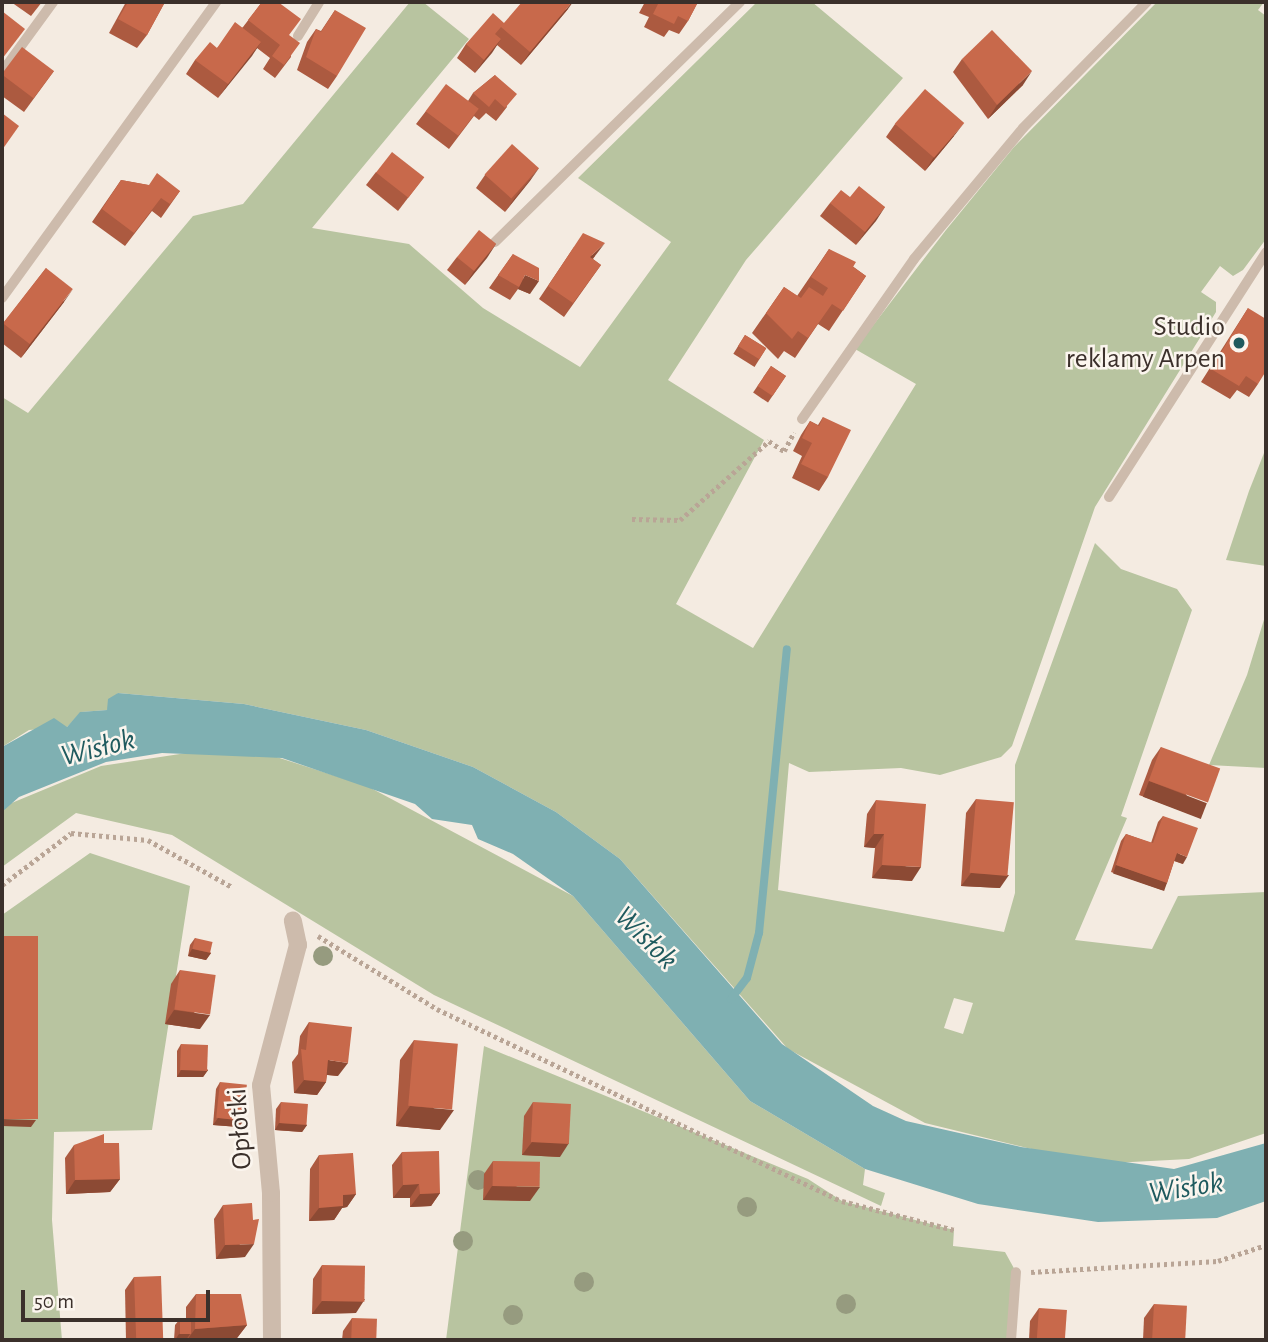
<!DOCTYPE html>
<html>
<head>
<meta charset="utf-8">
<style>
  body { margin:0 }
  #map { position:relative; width:1268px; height:1342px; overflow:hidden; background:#f4ebe1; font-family:"Alegreya Sans",sans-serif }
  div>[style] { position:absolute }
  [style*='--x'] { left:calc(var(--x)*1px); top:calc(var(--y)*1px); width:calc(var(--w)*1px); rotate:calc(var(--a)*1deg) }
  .green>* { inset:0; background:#b8c4a0 }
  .water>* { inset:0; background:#7fb0b2 }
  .stream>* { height:8px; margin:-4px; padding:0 4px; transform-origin:4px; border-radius:4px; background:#7fb0b2 }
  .path>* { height:4.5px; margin-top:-2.25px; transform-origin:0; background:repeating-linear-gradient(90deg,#b9a596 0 3.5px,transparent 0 7px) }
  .service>* { height:10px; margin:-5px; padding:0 5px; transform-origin:5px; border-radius:5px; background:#cdbbac }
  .minor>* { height:18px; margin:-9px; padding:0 9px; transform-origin:9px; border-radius:9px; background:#cdbbac }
  .trees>* { width:20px; height:20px; margin:-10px; border-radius:50%; background:#969b7f }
  .wall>* { inset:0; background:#ac5a40; transform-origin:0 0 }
  .shaded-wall>* { inset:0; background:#8c4a34; transform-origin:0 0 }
  .building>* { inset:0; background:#c8694b; transform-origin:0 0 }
  .dots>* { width:19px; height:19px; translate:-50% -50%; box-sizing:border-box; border:4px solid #fbf5ee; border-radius:50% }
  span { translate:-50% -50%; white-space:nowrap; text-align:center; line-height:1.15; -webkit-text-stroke:5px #fbf5ee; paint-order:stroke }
  .poi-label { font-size:28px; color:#3b302b }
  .right { translate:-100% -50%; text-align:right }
  .street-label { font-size:28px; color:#3b302b }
  .water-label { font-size:30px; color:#1f5a5e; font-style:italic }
  .frame { position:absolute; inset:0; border:4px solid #3b302b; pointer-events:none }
  .scale { position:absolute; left:21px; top:1290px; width:189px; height:32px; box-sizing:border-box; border:4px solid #3b302b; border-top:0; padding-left:9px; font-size:21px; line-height:24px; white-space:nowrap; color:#3b302b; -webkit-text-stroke:5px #fbf5ee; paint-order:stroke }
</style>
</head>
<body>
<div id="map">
  <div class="green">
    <i style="clip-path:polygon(evenodd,410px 2px,423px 2px,469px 39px,312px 228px,409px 244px,483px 308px,580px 367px,671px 242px,578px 178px,757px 2px,812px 2px,903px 78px,746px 260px,668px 380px,764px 440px,676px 604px,753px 648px,916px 384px,855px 349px,946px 230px,1014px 147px,1157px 2px,1264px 2px,1258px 10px,1266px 16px,1266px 239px,1243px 270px,1233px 276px,1220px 266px,1201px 292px,1216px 302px,1216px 312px,1095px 507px,1012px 746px,1001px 757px,940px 775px,901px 768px,809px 772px,789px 763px,778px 890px,1004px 932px,1015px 893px,1015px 765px,1095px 543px,1121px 569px,1177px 589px,1192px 610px,1121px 816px,1127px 818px,1075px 940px,1152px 949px,1178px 896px,1266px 892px,1266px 1133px,1189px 1159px,1093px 1164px,925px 1123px,788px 1049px,620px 859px,556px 812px,473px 767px,366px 730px,244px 704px,118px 693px,107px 710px,81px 712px,67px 727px,29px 730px,2px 747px,2px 397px,28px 413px,193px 216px,243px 204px,410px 2px,954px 998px,973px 1003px,963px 1034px,944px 1028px,954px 998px)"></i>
    <i style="clip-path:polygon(1266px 448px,1266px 566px,1226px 560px,1249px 491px)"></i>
    <i style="clip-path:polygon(1266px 613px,1266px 768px,1209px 765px,1247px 675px)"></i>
    <i style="clip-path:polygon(239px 745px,367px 786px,573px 896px,750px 1101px,865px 1169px,863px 1185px,885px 1193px,881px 1206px,434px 995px,172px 835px,76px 813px,2px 867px,2px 807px,101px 766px)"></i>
    <i style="clip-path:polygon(90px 853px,190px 886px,152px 1130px,54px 1132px,52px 1220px,62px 1340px,2px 1340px,2px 915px)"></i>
    <i style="clip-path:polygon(484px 1046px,808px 1179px,842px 1201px,954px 1230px,953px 1246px,1005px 1252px,1016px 1272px,1011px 1340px,446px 1340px)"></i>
  </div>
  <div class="water">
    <i style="clip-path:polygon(118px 693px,244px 704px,366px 730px,473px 767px,556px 812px,620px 859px,782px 1044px,873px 1106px,906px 1121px,1021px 1147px,1174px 1169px,1266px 1143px,1266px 1201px,1217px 1218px,1098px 1222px,978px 1204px,865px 1169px,750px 1101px,573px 896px,513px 854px,478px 839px,472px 825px,432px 819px,415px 804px,282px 758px,162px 753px,106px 762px,19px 797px,2px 812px,2px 747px,54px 718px,67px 727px,80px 712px,107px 710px,108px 699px)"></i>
  </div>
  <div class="stream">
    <i style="--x:731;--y:999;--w:26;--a:-53"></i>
    <i style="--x:747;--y:978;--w:47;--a:-75.1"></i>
    <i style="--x:759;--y:933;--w:285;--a:-84.4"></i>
  </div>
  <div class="path">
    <i style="--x:632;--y:519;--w:48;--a:1.2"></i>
    <i style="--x:680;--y:520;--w:119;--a:-41.6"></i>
    <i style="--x:769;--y:441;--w:18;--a:34"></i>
    <i style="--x:784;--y:451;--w:21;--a:-62"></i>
    <i style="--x:2;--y:885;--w:86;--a:-37"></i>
    <i style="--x:71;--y:833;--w:77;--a:5.2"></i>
    <i style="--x:148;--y:840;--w:96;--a:29.2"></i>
    <i style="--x:318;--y:936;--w:140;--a:31.5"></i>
    <i style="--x:437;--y:1009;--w:448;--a:25.4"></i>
    <i style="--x:842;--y:1201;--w:116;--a:14.5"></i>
    <i style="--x:1031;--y:1272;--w:187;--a:-3.4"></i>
    <i style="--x:1218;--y:1261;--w:51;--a:-18.4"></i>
  </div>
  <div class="service">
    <i style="--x:298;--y:36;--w:40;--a:-58"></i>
    <i style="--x:2;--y:72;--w:87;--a:-53.9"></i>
    <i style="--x:495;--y:242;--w:343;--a:-44.4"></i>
    <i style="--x:2;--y:298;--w:365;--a:-54.1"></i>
    <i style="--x:802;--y:419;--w:195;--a:-55"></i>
    <i style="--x:914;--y:259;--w:170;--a:-50.2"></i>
    <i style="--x:1023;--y:128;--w:177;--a:-45.5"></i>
    <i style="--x:1109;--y:497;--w:291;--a:-57.3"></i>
    <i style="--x:1011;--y:1340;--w:68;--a:-85.8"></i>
  </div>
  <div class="minor">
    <i style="--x:272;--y:1340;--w:147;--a:-90.4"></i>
    <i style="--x:271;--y:1193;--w:108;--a:-95.3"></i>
    <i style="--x:261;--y:1085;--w:145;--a:-75.2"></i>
    <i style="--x:298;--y:945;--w:25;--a:-102"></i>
  </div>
  <div class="trees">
    <i style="left:323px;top:956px"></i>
    <i style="left:478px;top:1180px"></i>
    <i style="left:747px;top:1207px"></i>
    <i style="left:463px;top:1241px"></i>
    <i style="left:584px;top:1282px"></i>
    <i style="left:846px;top:1304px"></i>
    <i style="left:513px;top:1315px"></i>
  </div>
  <div class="wall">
    <i style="clip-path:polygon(11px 2px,42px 2px,31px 16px)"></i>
    <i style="clip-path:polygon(126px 2px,165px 2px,147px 35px,137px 48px,109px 33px)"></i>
    <i style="clip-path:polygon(262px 2px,289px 35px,291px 57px,275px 78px,263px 69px,270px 58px,257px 48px,218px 98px,186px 74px,195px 60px,217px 48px,243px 27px)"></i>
    <i style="clip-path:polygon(645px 2px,698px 2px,688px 21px,679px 34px,669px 30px,664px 37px,644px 27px,649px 17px,639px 13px)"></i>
    <i style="clip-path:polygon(568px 9px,521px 65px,497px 45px,475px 73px,457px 58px,466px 44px,504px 23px)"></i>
    <i style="clip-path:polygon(335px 10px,337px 76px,328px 89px,297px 70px,307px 42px,316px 29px,321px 31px)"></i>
    <i style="clip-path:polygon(962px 59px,1023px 85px,988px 119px,953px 72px)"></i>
    <i style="clip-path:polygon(54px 71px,24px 112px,2px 96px,2px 74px)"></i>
    <i style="clip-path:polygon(495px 75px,507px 107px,496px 121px,486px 113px,479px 120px,474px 116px,449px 149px,416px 124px,426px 111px,468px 101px,473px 93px)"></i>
    <i style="clip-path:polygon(895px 124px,954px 136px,925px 171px,886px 137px)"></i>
    <i style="clip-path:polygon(539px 168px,505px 212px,476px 188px,485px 175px)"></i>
    <i style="clip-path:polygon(376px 172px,424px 177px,398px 211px,366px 185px)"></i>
    <i style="clip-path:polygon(121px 180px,180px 191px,161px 218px,152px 211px,125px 246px,92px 222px)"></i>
    <i style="clip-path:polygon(850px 197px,885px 207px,856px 245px,820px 216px,830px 203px)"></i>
    <i style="clip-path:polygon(496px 244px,465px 285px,447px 270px,457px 257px)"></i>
    <i style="clip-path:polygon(574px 247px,595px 256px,593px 259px,601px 265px,564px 317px,539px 299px)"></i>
    <i style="clip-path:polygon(829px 249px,866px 276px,829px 331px,818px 324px,795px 358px,784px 351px,778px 359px,752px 333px,784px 287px,797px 296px)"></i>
    <i style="clip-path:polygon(513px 254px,530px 294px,518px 289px,510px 300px,489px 288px)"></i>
    <i style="clip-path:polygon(46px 268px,64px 302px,21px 358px,2px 343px,2px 325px)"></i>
    <i style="clip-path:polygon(1248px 308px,1258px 384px,1249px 397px,1237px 390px,1230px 399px,1201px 382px)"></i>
    <i style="left:745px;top:335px;width:25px;height:22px;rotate:32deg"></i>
    <i style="left:771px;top:366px;width:18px;height:32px;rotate:34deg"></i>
    <i style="clip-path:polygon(823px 417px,828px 477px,819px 491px,792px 478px,802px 456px,793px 451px,801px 435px,810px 421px,818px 425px)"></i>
    <i style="clip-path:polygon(1161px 747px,1198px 817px,1139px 795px,1152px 760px)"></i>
    <i style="clip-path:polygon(976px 799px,1000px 888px,961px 886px,966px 813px)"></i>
    <i style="clip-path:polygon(876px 800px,912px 881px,872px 878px,875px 848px,864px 847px,867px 814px)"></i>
    <i style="clip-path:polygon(1163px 816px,1183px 864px,1174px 861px,1167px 883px,1162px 890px,1111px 872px,1121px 841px,1126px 834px,1151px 843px,1158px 822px)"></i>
    <i style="clip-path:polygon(195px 938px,211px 953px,206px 960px,188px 956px,190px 945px)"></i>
    <i style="clip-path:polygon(180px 970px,200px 1029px,165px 1024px,171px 984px)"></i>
    <i style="clip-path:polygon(309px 1022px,338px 1076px,327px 1075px,326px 1082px,317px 1095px,294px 1093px,292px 1062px,298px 1054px,300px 1036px)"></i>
    <i style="clip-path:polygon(414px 1040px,440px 1130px,396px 1126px,400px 1060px)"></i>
    <i style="clip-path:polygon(181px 1044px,208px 1070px,203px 1077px,177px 1077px,177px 1051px)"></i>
    <i style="clip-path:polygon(220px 1082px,239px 1127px,213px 1125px,216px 1089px)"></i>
    <i style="clip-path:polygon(281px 1102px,307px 1125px,302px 1132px,275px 1130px,276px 1109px)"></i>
    <i style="clip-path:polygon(533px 1102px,560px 1157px,522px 1155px,524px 1116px)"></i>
    <i style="clip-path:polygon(104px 1143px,120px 1179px,110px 1192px,66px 1194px,65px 1158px,74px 1145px)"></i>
    <i style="clip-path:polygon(402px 1152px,440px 1193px,431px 1206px,410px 1207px,410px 1198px,393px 1198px,392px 1165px)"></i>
    <i style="clip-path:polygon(319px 1155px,356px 1194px,347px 1207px,342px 1208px,334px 1220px,309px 1221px,310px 1169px)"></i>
    <i style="clip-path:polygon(493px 1161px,530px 1201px,483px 1200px,484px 1174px)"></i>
    <i style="clip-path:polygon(223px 1205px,245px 1257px,216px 1259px,214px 1219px)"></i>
    <i style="clip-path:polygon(322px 1265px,356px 1313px,312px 1314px,313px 1279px)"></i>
    <i style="clip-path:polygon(134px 1277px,163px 1340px,126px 1340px,125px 1290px)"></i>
    <i style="clip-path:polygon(196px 1294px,247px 1325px,237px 1338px,211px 1340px,174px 1340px,175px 1325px,180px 1319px,186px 1319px,186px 1307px)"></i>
    <i style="clip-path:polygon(1154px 1304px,1184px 1340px,1143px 1340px,1144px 1318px)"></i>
    <i style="clip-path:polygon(1039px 1308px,1067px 1340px,1029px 1340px,1030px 1321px)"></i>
    <i style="clip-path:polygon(352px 1318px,376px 1340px,342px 1340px,343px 1331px)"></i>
  </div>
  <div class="shaded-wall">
    <i style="clip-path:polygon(572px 2px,573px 2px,568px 9px,521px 65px,530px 52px)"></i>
    <i style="clip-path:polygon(501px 39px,492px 53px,475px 73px,484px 60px)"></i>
    <i style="clip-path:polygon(261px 42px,252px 56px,218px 98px,228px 84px)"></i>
    <i style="clip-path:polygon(1032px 71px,1023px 85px,988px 119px,997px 105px)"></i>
    <i style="clip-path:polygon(964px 123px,954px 136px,925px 171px,934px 157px)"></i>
    <i style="clip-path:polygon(539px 168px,530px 181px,505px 212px,514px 199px)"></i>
    <i style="clip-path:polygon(885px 207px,876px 221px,856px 245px,865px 232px)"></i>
    <i style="clip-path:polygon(605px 243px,595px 256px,581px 270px,590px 257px)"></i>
    <i style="clip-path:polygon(496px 244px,487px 258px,465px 285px,474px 271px)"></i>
    <i style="clip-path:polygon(525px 275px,539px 281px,530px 294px,518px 289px)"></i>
    <i style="clip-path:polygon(73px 289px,64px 302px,21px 358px,30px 344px)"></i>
    <i style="left:1149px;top:781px;width:62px;height:17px;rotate:21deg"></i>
    <i style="clip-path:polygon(874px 834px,884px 834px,875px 848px,864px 847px)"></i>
    <i style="clip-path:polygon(1177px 853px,1187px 857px,1183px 864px,1172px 860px)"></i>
    <i style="clip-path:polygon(882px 865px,921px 867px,912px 881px,872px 878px)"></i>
    <i style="left:1116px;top:865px;width:54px;height:9px;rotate:19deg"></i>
    <i style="clip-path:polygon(971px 873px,1009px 875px,1000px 888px,961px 886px)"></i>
    <i style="clip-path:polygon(192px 949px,211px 953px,206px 960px,188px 956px)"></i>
    <i style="clip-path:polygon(174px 1010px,210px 1015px,200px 1029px,165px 1024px)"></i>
    <i style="clip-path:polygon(328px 1060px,348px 1063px,338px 1076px,319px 1074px)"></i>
    <i style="clip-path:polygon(181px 1070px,208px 1070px,203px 1077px,177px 1077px)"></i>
    <i style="clip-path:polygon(304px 1080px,326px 1082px,317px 1095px,294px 1093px)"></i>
    <i style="clip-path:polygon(410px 1106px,454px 1110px,440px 1130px,396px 1126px)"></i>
    <i style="clip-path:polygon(218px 1118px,244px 1120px,239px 1127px,213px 1125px)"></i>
    <i style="clip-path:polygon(2px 1119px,36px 1120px,31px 1127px,2px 1126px)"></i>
    <i style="clip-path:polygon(279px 1123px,307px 1125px,302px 1132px,275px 1130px)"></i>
    <i style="clip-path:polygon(532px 1142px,569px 1143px,560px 1157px,522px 1155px)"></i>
    <i style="clip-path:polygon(120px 1179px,110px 1192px,66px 1194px,75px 1180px)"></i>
    <i style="clip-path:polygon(419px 1184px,410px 1198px,393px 1198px,403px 1185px)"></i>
    <i style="clip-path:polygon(492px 1186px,540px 1187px,530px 1201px,483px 1200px)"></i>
    <i style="clip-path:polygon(440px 1193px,431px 1206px,410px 1207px,420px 1194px)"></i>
    <i style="clip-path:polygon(356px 1194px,347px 1207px,342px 1208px,334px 1220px,309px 1221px,319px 1208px,343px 1195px)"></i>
    <i style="clip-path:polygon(254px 1244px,245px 1257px,216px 1259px,225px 1245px)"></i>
    <i style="clip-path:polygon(365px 1299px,356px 1313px,312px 1314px,322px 1301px)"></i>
    <i style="clip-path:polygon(247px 1325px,237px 1338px,211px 1340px,187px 1340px,195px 1329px)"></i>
    <i style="clip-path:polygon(179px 1334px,190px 1334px,186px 1340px,175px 1340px)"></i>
  </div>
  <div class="building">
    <i style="clip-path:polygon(128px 2px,165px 2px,147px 35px,118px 19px)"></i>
    <i style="clip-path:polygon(262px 2px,278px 2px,301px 19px,289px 35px,300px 43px,284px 65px,272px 56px,280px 45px,248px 20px)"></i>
    <i style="clip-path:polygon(522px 2px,572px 2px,530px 52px,501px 27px,495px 34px,501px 39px,484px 60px,466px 44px,493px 13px,504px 23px)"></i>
    <i style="clip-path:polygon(654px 2px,698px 2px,688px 21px,678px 16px,674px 24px,653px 14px,658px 4px)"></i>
    <i style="clip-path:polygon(335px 10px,366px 28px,337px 76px,306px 57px,316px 29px,321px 32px)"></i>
    <i style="clip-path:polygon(2px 11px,25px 29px,2px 59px)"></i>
    <i style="clip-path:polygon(235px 22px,261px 42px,228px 84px,195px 60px,210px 42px,217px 48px)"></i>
    <i style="clip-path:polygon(992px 30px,1032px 71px,997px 105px,962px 59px)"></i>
    <i style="left:22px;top:47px;width:40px;height:34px;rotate:37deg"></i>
    <i style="clip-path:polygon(495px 75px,517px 94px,505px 108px,495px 99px,489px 107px,473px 93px)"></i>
    <i style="left:446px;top:84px;width:41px;height:34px;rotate:37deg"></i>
    <i style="left:925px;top:89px;width:52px;height:46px;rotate:41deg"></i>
    <i style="clip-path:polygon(2px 113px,19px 126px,2px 150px)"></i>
    <i style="left:512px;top:144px;width:36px;height:41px;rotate:42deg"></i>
    <i style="left:392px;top:152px;width:41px;height:26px;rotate:38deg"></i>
    <i style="clip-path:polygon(157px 173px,180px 191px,170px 204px,161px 198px,134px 233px,102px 209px,121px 180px,149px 185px)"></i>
    <i style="clip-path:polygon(859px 186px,885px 207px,865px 232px,830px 203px,841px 190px,850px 197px)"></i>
    <i style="left:479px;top:230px;width:22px;height:35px;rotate:39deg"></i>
    <i style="clip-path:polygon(583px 233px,605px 243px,590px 257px,601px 265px,573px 303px,548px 286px)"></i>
    <i style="clip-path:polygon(829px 249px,856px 262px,853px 267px,866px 276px,843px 311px,832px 304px,808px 338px,798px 331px,792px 339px,766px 313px,784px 287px,801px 298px,809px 287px,823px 296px,828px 288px,811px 277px)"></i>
    <i style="clip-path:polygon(513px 254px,539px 268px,539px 281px,525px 275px,519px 287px,498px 275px)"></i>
    <i style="left:46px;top:268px;width:34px;height:70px;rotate:38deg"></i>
    <i style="clip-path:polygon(1248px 308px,1266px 319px,1266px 371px,1258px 384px,1246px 376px,1239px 386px,1211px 369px)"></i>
    <i style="left:745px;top:335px;width:25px;height:13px;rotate:32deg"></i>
    <i style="left:771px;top:366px;width:18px;height:24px;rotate:34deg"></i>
    <i style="clip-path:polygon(823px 417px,851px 430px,828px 477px,801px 464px,812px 443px,802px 438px,810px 421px,819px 426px)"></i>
    <i style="left:1161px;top:747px;width:63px;height:36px;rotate:20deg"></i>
    <i style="left:976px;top:799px;width:38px;height:74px;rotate:5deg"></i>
    <i style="clip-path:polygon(876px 800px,926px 804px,921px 867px,882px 865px,884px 834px,874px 834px)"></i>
    <i style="clip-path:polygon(1163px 816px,1198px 828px,1187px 857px,1177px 853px,1167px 883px,1116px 865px,1126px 834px,1153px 843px)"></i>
    <i style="left:2px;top:936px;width:36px;height:183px"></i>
    <i style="left:195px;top:938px;width:18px;height:11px;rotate:13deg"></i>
    <i style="left:180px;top:970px;width:36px;height:40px;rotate:8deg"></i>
    <i style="clip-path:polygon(309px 1022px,352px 1027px,348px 1063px,328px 1060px,326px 1082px,304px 1080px,301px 1049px,306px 1050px)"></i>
    <i style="left:414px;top:1040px;width:44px;height:66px;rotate:5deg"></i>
    <i style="left:181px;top:1044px;width:27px;height:26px;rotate:2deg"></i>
    <i style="left:220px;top:1082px;width:27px;height:36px;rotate:6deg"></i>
    <i style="left:281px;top:1102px;width:27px;height:21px;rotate:4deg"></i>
    <i style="left:533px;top:1102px;width:38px;height:40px;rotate:3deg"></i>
    <i style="clip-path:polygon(104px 1134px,104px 1143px,119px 1143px,120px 1179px,75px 1180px,74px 1145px)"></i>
    <i style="clip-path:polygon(439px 1151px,440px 1193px,420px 1194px,419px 1184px,403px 1185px,402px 1152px)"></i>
    <i style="clip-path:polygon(353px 1153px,356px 1194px,343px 1195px,343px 1206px,319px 1208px,319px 1155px)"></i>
    <i style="left:493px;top:1161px;width:47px;height:25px;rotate:1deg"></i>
    <i style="clip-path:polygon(252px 1203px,253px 1220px,259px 1219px,254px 1244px,225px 1245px,223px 1205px)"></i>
    <i style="left:322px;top:1265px;width:43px;height:36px;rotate:1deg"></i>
    <i style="left:161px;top:1276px;width:64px;height:27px;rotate:88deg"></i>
    <i style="clip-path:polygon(196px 1294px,241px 1294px,247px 1325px,195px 1329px)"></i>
    <i style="left:1154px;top:1304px;width:33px;height:36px;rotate:3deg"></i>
    <i style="left:1039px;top:1308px;width:28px;height:32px;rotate:4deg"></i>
    <i style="left:352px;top:1318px;width:25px;height:22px;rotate:2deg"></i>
    <i style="left:180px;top:1319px;width:11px;height:15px"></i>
  </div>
  <div class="dots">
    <i style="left:1239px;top:343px;background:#1f5a5e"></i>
  </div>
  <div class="poi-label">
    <span class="right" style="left:1225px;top:343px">Studio<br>reklamy Arpen</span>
  </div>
  <div class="street-label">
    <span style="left:240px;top:1129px;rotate:-94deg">Opłotki</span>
  </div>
  <div class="water-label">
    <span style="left:98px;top:748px;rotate:-14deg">Wisłok</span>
    <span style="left:646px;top:938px;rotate:45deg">Wisłok</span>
    <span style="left:1186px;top:1188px;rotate:-9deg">Wisłok</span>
  </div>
  <div class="frame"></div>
  <div class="scale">50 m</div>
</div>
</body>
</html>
